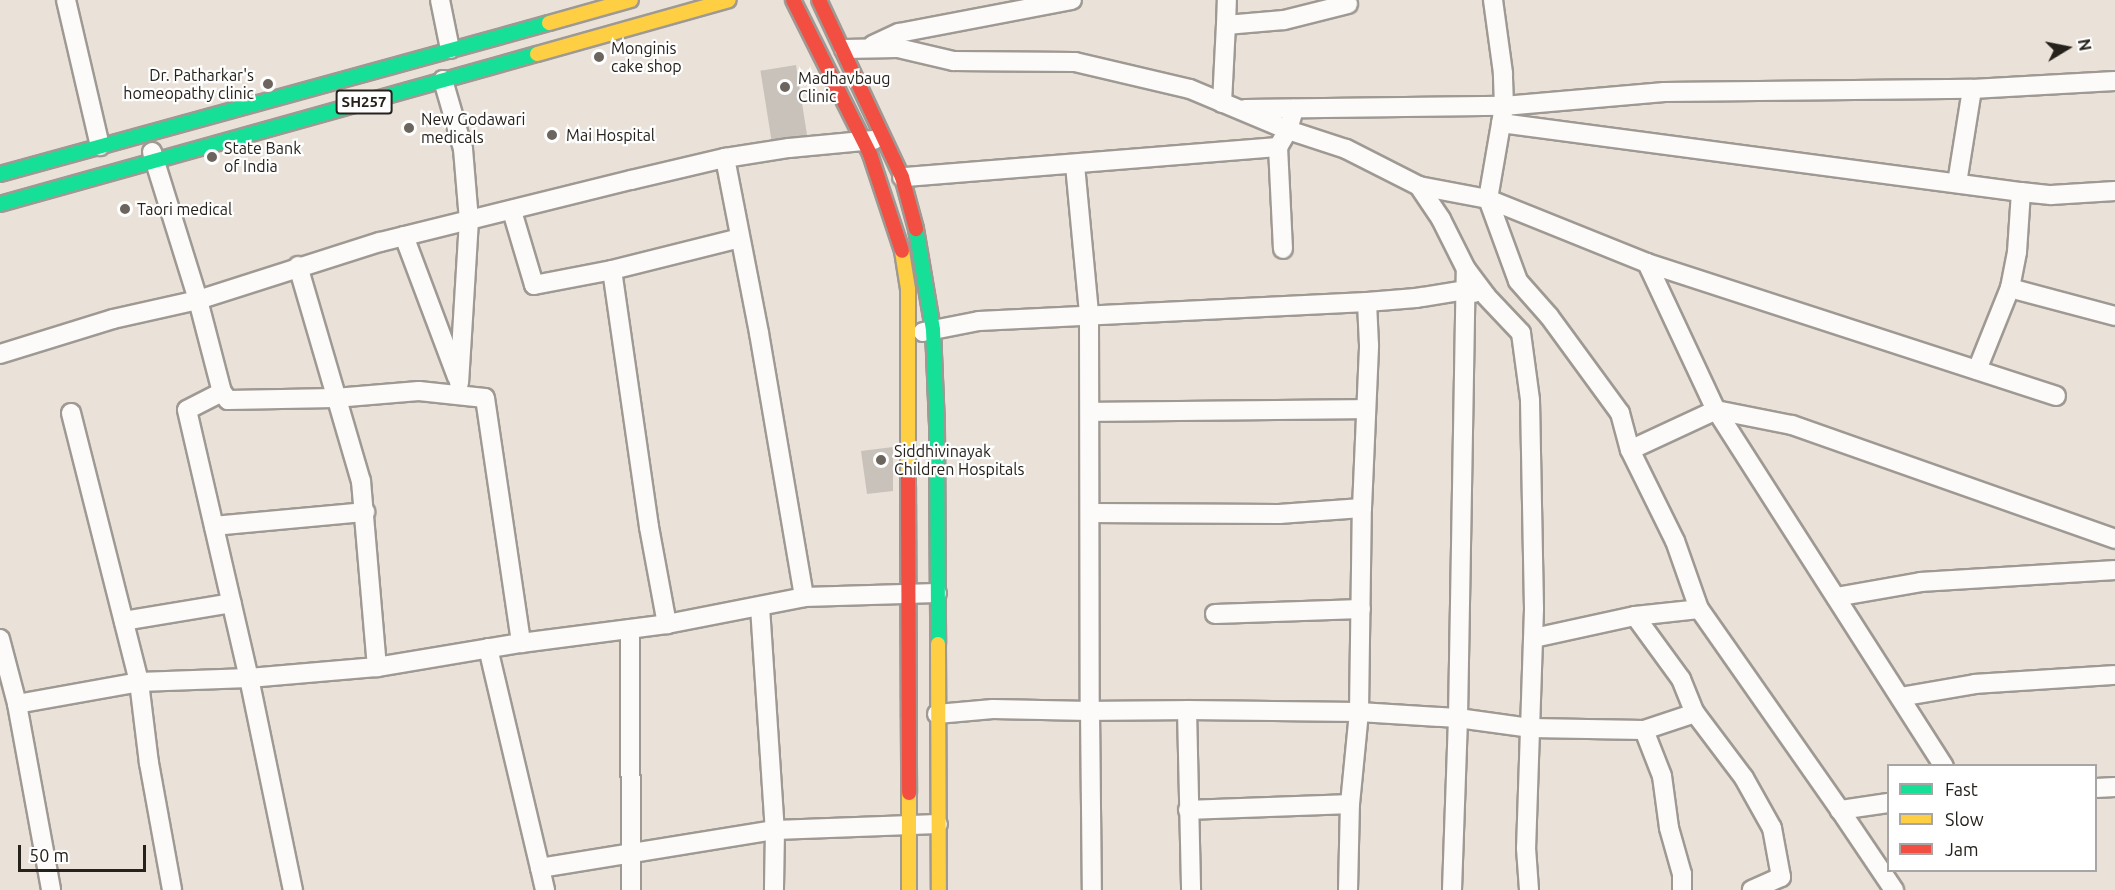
<!DOCTYPE html>
<html>
<head>
<meta charset="utf-8">
<style>
  body { margin:0 }
  #map { position:relative; width:2115px; height:890px; overflow:hidden; background:#eae2d9; font-family:Ubuntu,sans-serif }
  div>[style] { position:absolute }
  [style*='--x'] { left:calc(var(--x)*1px); top:calc(var(--y)*1px); width:calc(var(--w)*1px); rotate:calc(var(--a)*1deg) }
  .building>* { inset:0; background:#c8c2bb; transform-origin:0 0 }
  .roads { filter:drop-shadow(2px 0 #9f9993) drop-shadow(-2px 0 #9f9993) drop-shadow(0 2px #9f9993) drop-shadow(0 -2px #9f9993) }
  .street>* { height:18px; margin:-9px; padding:0 9px; transform-origin:9px; border-radius:9px; background:#fcfbf9 }
  .fast>* { height:14px; margin:-7px; padding:0 7px; transform-origin:7px; border-radius:7px; background:#16e098 }
  .slow>* { height:14px; margin:-7px; padding:0 7px; transform-origin:7px; border-radius:7px; background:#ffcf43 }
  .jam>* { height:14px; margin:-7px; padding:0 7px; transform-origin:7px; border-radius:7px; background:#f24e42 }
  .dots>* { width:16px; height:16px; translate:-50% -50%; box-sizing:border-box; border:3px solid #fff; border-radius:50% }
  span { translate:-50% -50%; white-space:nowrap; text-align:center; line-height:1.15; -webkit-text-stroke:4.5px #fff; paint-order:stroke }
  .shield-label span { padding:2px 4px; background:#fff; border:2px solid; border-radius:4px; -webkit-text-stroke-width:0 }
  .shield-label { font-size:15px; color:#26211b; font-weight:700 }
  .poi-label { font-size:16px; color:#26211b }
  .left { translate:0 -50%; text-align:left }
  .right { translate:-100% -50%; text-align:right }
  .legend { position:absolute; left:1887px; top:764px; width:210px; height:108px; box-sizing:border-box; background:#fff; border:2px solid #a8a6a4; margin:0; padding:8px 10px; list-style:none; font-size:18px; color:#26211b }
  .legend li { display:flex; align-items:center; gap:12px; height:30px }
  .legend b { width:30px; border:2px solid #a8a6a4 }
  .north { position:absolute; left:2037px; top:18px; width:60px; height:60px; -webkit-text-stroke:4px #fff; paint-order:stroke; rotate:80deg; font-size:16px; font-weight:700; line-height:24px; text-align:center; color:#26211b }
  .north::after { content:''; display:block; margin:auto; width:21px; height:27px; background:#26211b; clip-path:polygon(50% 0,100% 100%,50% 72%,0 100%) }
  .scale { position:absolute; left:18px; top:845px; width:128px; height:27px; box-sizing:border-box; border:3px solid #26211b; border-top:0; padding-left:8px; font-size:18px; line-height:21px; white-space:nowrap; color:#26211b; -webkit-text-stroke:4px #fff; paint-order:stroke }
</style>
</head>
<body>
<div id="map">
  <div class="building">
    <i style="left:796px;top:65px;width:71px;height:36px;rotate:81deg"></i>
    <i style="clip-path:polygon(893px 447px,893px 491px,867px 494px,861px 451px)"></i>
  </div>
  <div class="roads">
    <div class="street">
      <i style="--x:66;--y:0;--w:150;--a:76.9"></i>
      <i style="--x:440;--y:0;--w:50;--a:78.5"></i>
      <i style="--x:1226;--y:25;--w:25;--a:-88"></i>
      <i style="--x:873;--y:45;--w:29;--a:-25"></i>
      <i style="--x:899;--y:33;--w:176;--a:-10.8"></i>
      <i style="--x:844;--y:49;--w:54;--a:-1.1"></i>
      <i style="--x:898;--y:48;--w:57;--a:13.3"></i>
      <i style="--x:953;--y:61;--w:122;--a:0.5"></i>
      <i style="--x:1075;--y:62;--w:118;--a:13.2"></i>
      <i style="--x:1190;--y:89;--w:106;--a:22.7"></i>
      <i style="--x:1288;--y:130;--w:20;--a:120"></i>
      <i style="--x:1278;--y:147;--w:377;--a:175.4"></i>
      <i style="--x:443;--y:80;--w:72;--a:73.8"></i>
      <i style="--x:463;--y:149;--w:71;--a:85.2"></i>
      <i style="--x:469;--y:220;--w:163;--a:93.5"></i>
      <i style="--x:1222;--y:103;--w:78;--a:-87.1"></i>
      <i style="--x:1226;--y:25;--w:58;--a:-4.9"></i>
      <i style="--x:1284;--y:20;--w:66;--a:-14"></i>
      <i style="--x:1245;--y:109;--w:259;--a:-0.7"></i>
      <i style="--x:1504;--y:106;--w:33;--a:-92"></i>
      <i style="--x:1503;--y:73;--w:74;--a:-97.8"></i>
      <i style="--x:1501;--y:123;--w:525;--a:7.56"></i>
      <i style="--x:2021;--y:192;--w:30;--a:6"></i>
      <i style="--x:2051;--y:195;--w:64;--a:-3.6"></i>
      <i style="--x:1278;--y:147;--w:102;--a:87.2"></i>
      <i style="--x:152;--y:152;--w:155;--a:72.7"></i>
      <i style="--x:198;--y:300;--w:95;--a:75.4"></i>
      <i style="--x:222;--y:392;--w:39;--a:153"></i>
      <i style="--x:187;--y:410;--w:275;--a:77"></i>
      <i style="--x:249;--y:678;--w:128;--a:-4.9"></i>
      <i style="--x:377;--y:667;--w:146;--a:-9.5"></i>
      <i style="--x:521;--y:643;--w:147;--a:-7.4"></i>
      <i style="--x:667;--y:624;--w:140;--a:-11.1"></i>
      <i style="--x:804;--y:597;--w:133;--a:-1.7"></i>
      <i style="--x:725;--y:158;--w:178;--a:79"></i>
      <i style="--x:759;--y:333;--w:268;--a:80.3"></i>
      <i style="--x:1075;--y:165;--w:150;--a:84.6"></i>
      <i style="--x:1089;--y:314;--w:397;--a:89.9"></i>
      <i style="--x:1090;--y:711;--w:97;--a:-0.6"></i>
      <i style="--x:1187;--y:710;--w:180;--a:88.7"></i>
      <i style="--x:1957;--y:183;--w:95;--a:-80.9"></i>
      <i style="--x:1419;--y:186;--w:70;--a:10.7"></i>
      <i style="--x:1488;--y:199;--w:94;--a:-80.2"></i>
      <i style="--x:1504;--y:106;--w:161;--a:-5"></i>
      <i style="--x:1664;--y:92;--w:308;--a:-0.6"></i>
      <i style="--x:1972;--y:89;--w:143;--a:-3.2"></i>
      <i style="--x:1488;--y:199;--w:171;--a:21.9"></i>
      <i style="--x:1647;--y:263;--w:162;--a:64.9"></i>
      <i style="--x:1716;--y:410;--w:423;--a:57.4"></i>
      <i style="--x:1488;--y:199;--w:87;--a:69.9"></i>
      <i style="--x:1518;--y:281;--w:47;--a:48.5"></i>
      <i style="--x:1549;--y:316;--w:120;--a:53.8"></i>
      <i style="--x:1620;--y:413;--w:38;--a:75"></i>
      <i style="--x:512;--y:211;--w:77;--a:73.4"></i>
      <i style="--x:534;--y:285;--w:79;--a:-10.9"></i>
      <i style="--x:612;--y:270;--w:132;--a:-14"></i>
      <i style="--x:404;--y:236;--w:151;--a:69.4"></i>
      <i style="--x:1647;--y:263;--w:430;--a:18"></i>
      <i style="--x:298;--y:266;--w:224;--a:73.7"></i>
      <i style="--x:361;--y:481;--w:187;--a:85.1"></i>
      <i style="--x:1466;--y:269;--w:34;--a:53"></i>
      <i style="--x:1486;--y:296;--w:51;--a:46.6"></i>
      <i style="--x:1521;--y:333;--w:68;--a:82.3"></i>
      <i style="--x:1530;--y:400;--w:209;--a:88.9"></i>
      <i style="--x:1534;--y:609;--w:239;--a:91.9"></i>
      <i style="--x:1526;--y:848;--w:42;--a:85.9"></i>
      <i style="--x:612;--y:270;--w:260;--a:81.8"></i>
      <i style="--x:649;--y:527;--w:99;--a:79.5"></i>
      <i style="--x:2010;--y:288;--w:37;--a:-79"></i>
      <i style="--x:2017;--y:252;--w:60;--a:-86.2"></i>
      <i style="--x:923;--y:332;--w:57;--a:-11.1"></i>
      <i style="--x:979;--y:321;--w:388;--a:-2.8"></i>
      <i style="--x:1367;--y:302;--w:49;--a:-4.7"></i>
      <i style="--x:1416;--y:298;--w:51;--a:-9.1"></i>
      <i style="--x:1466;--y:290;--w:9;--a:18"></i>
      <i style="--x:0;--y:354;--w:118;--a:-17.2"></i>
      <i style="--x:113;--y:319;--w:87;--a:-12.6"></i>
      <i style="--x:198;--y:300;--w:191;--a:-17.7"></i>
      <i style="--x:380;--y:242;--w:259;--a:-13.9"></i>
      <i style="--x:631;--y:180;--w:97;--a:-13.2"></i>
      <i style="--x:725;--y:158;--w:65;--a:-8.9"></i>
      <i style="--x:789;--y:148;--w:85;--a:-5.4"></i>
      <i style="--x:1977;--y:370;--w:88;--a:-68.1"></i>
      <i style="--x:2010;--y:288;--w:109;--a:14.9"></i>
      <i style="--x:222;--y:392;--w:10;--a:53"></i>
      <i style="--x:228;--y:400;--w:107;--a:-1.1"></i>
      <i style="--x:335;--y:398;--w:84;--a:-4.8"></i>
      <i style="--x:419;--y:391;--w:66;--a:6.1"></i>
      <i style="--x:485;--y:398;--w:248;--a:81.6"></i>
      <i style="--x:1090;--y:412;--w:275;--a:-0.6"></i>
      <i style="--x:71;--y:413;--w:277;--a:75.8"></i>
      <i style="--x:139;--y:682;--w:82;--a:83"></i>
      <i style="--x:149;--y:763;--w:129;--a:79.7"></i>
      <i style="--x:1090;--y:513;--w:189;--a:0.3"></i>
      <i style="--x:1279;--y:514;--w:83;--a:-4.1"></i>
      <i style="--x:214;--y:526;--w:152;--a:-5.3"></i>
      <i style="--x:1836;--y:597;--w:86;--a:-10"></i>
      <i style="--x:1921;--y:582;--w:194;--a:-3.5"></i>
      <i style="--x:760;--y:607;--w:224;--a:86.2"></i>
      <i style="--x:775;--y:830;--w:60;--a:91"></i>
      <i style="--x:1215;--y:614;--w:146;--a:-2"></i>
      <i style="--x:1635;--y:616;--w:64;--a:-6.2"></i>
      <i style="--x:124;--y:621;--w:109;--a:-9.5"></i>
      <i style="--x:630;--y:629;--w:261;--a:89.8"></i>
      <i style="--x:1534;--y:638;--w:103;--a:-12.3"></i>
      <i style="--x:1635;--y:616;--w:78;--a:53.9"></i>
      <i style="--x:1681;--y:679;--w:37;--a:68"></i>
      <i style="--x:0;--y:639;--w:67;--a:75.3"></i>
      <i style="--x:17;--y:704;--w:189;--a:79.6"></i>
      <i style="--x:488;--y:648;--w:226;--a:76.7"></i>
      <i style="--x:540;--y:868;--w:238;--a:-9.2"></i>
      <i style="--x:775;--y:830;--w:163;--a:-2.1"></i>
      <i style="--x:1900;--y:697;--w:76;--a:-9.8"></i>
      <i style="--x:1975;--y:684;--w:140;--a:-3.7"></i>
      <i style="--x:17;--y:704;--w:124;--a:-10.2"></i>
      <i style="--x:139;--y:682;--w:110;--a:-2.1"></i>
      <i style="--x:249;--y:678;--w:217;--a:78.3"></i>
      <i style="--x:1187;--y:710;--w:172;--a:0.7"></i>
      <i style="--x:1359;--y:712;--w:99;--a:3.5"></i>
      <i style="--x:1458;--y:718;--w:449;--a:-89"></i>
      <i style="--x:1466;--y:269;--w:56;--a:-116.6"></i>
      <i style="--x:1441;--y:219;--w:40;--a:-124"></i>
      <i style="--x:1419;--y:186;--w:82;--a:-153.1"></i>
      <i style="--x:1346;--y:149;--w:61;--a:-161.9"></i>
      <i style="--x:1288;--y:130;--w:22;--a:-74"></i>
      <i style="--x:937;--y:714;--w:56;--a:-5.1"></i>
      <i style="--x:993;--y:709;--w:97;--a:1.2"></i>
      <i style="--x:1090;--y:711;--w:179;--a:89.4"></i>
      <i style="--x:1644;--y:730;--w:54;--a:-18.4"></i>
      <i style="--x:1695;--y:713;--w:81;--a:53"></i>
      <i style="--x:1744;--y:778;--w:57;--a:60.8"></i>
      <i style="--x:1772;--y:828;--w:50;--a:79.6"></i>
      <i style="--x:1781;--y:877;--w:32;--a:156"></i>
      <i style="--x:2096;--y:788;--w:19;--a:-3"></i>
      <i style="--x:1888;--y:803;--w:49;--a:171.7"></i>
      <i style="--x:1840;--y:810;--w:246;--a:-125"></i>
      <i style="--x:1699;--y:609;--w:72;--a:-109.4"></i>
      <i style="--x:1675;--y:541;--w:102;--a:-116.3"></i>
      <i style="--x:1630;--y:450;--w:95;--a:-24.9"></i>
      <i style="--x:1716;--y:410;--w:77;--a:11.2"></i>
      <i style="--x:1792;--y:425;--w:343;--a:19.4"></i>
      <i style="--x:1188;--y:810;--w:162;--a:-2.1"></i>
      <i style="--x:1840;--y:810;--w:97;--a:56"></i>
      <i style="--x:540;--y:868;--w:23;--a:77"></i>
      <i style="--x:1348;--y:890;--w:86;--a:-88.7"></i>
      <i style="--x:1350;--y:804;--w:92;--a:-84.4"></i>
      <i style="--x:1359;--y:712;--w:204;--a:-89.2"></i>
      <i style="--x:1362;--y:508;--w:163;--a:-87.5"></i>
      <i style="--x:1369;--y:345;--w:43;--a:-92.7"></i>
      <i style="--x:1452;--y:890;--w:172;--a:-88"></i>
      <i style="--x:1458;--y:718;--w:74;--a:7.8"></i>
      <i style="--x:1531;--y:728;--w:113;--a:1"></i>
      <i style="--x:1644;--y:730;--w:49;--a:68.6"></i>
      <i style="--x:1662;--y:776;--w:52;--a:82.3"></i>
      <i style="--x:1669;--y:828;--w:48;--a:74.2"></i>
      <i style="--x:1682;--y:874;--w:16;--a:90"></i>
    </div>
    <div class="fast">
      <i style="--x:0;--y:174;--w:569;--a:-15.38"></i>
      <i style="--x:0;--y:204;--w:558;--a:-15.61"></i>
      <i style="--x:916;--y:229;--w:102;--a:80.4"></i>
      <i style="--x:933;--y:330;--w:96;--a:87.6"></i>
      <i style="--x:937;--y:426;--w:218;--a:89.7"></i>
    </div>
    <div class="slow">
      <i style="--x:549;--y:23;--w:85;--a:-15.7"></i>
      <i style="--x:537;--y:54;--w:199;--a:-15.7"></i>
      <i style="--x:902;--y:251;--w:39;--a:81"></i>
      <i style="--x:908;--y:290;--w:186;--a:90"></i>
      <i style="--x:938;--y:644;--w:246;--a:89.8"></i>
      <i style="--x:909;--y:793;--w:97;--a:90"></i>
    </div>
    <div class="jam">
      <i style="--x:793;--y:0;--w:172;--a:63.4"></i>
      <i style="--x:870;--y:154;--w:102;--a:71.7"></i>
      <i style="--x:819;--y:0;--w:195;--a:64.9"></i>
      <i style="--x:902;--y:177;--w:54;--a:74.9"></i>
      <i style="--x:908;--y:476;--w:317;--a:89.8"></i>
    </div>
  </div>
  <div class="dots">
    <i style="left:599px;top:57px;background:#6b655e"></i>
    <i style="left:268px;top:84px;background:#6b655e"></i>
    <i style="left:785px;top:87px;background:#6b655e"></i>
    <i style="left:409px;top:128px;background:#6b655e"></i>
    <i style="left:552px;top:135px;background:#6b655e"></i>
    <i style="left:212px;top:157px;background:#6b655e"></i>
    <i style="left:125px;top:209px;background:#6b655e"></i>
    <i style="left:881px;top:460px;background:#6b655e"></i>
  </div>
  <div class="shield-label">
    <span style="left:364px;top:102px">SH257</span>
  </div>
  <div class="poi-label">
    <span class="left" style="left:611px;top:57px">Monginis<br>cake shop</span>
    <span class="right" style="left:254px;top:84px">Dr. Patharkar's<br>homeopathy clinic</span>
    <span class="left" style="left:798px;top:87px">Madhavbaug<br>Clinic</span>
    <span class="left" style="left:421px;top:128px">New Godawari<br>medicals</span>
    <span class="left" style="left:566px;top:135px">Mai Hospital</span>
    <span class="left" style="left:224px;top:157px">State Bank<br>of India</span>
    <span class="left" style="left:137px;top:209px">Taori medical</span>
    <span class="left" style="left:894px;top:460px">Siddhivinayak<br>Children Hospitals</span>
  </div>
  <ul class="legend">
  <li><b style="height:8px;background:#16e098"></b>Fast</li>
  <li><b style="height:8px;background:#ffcf43"></b>Slow</li>
  <li><b style="height:8px;background:#f24e42"></b>Jam</li>
  </ul>
  <div class="north">N</div>
  <div class="scale">50 m</div>
</div>
</body>
</html>
